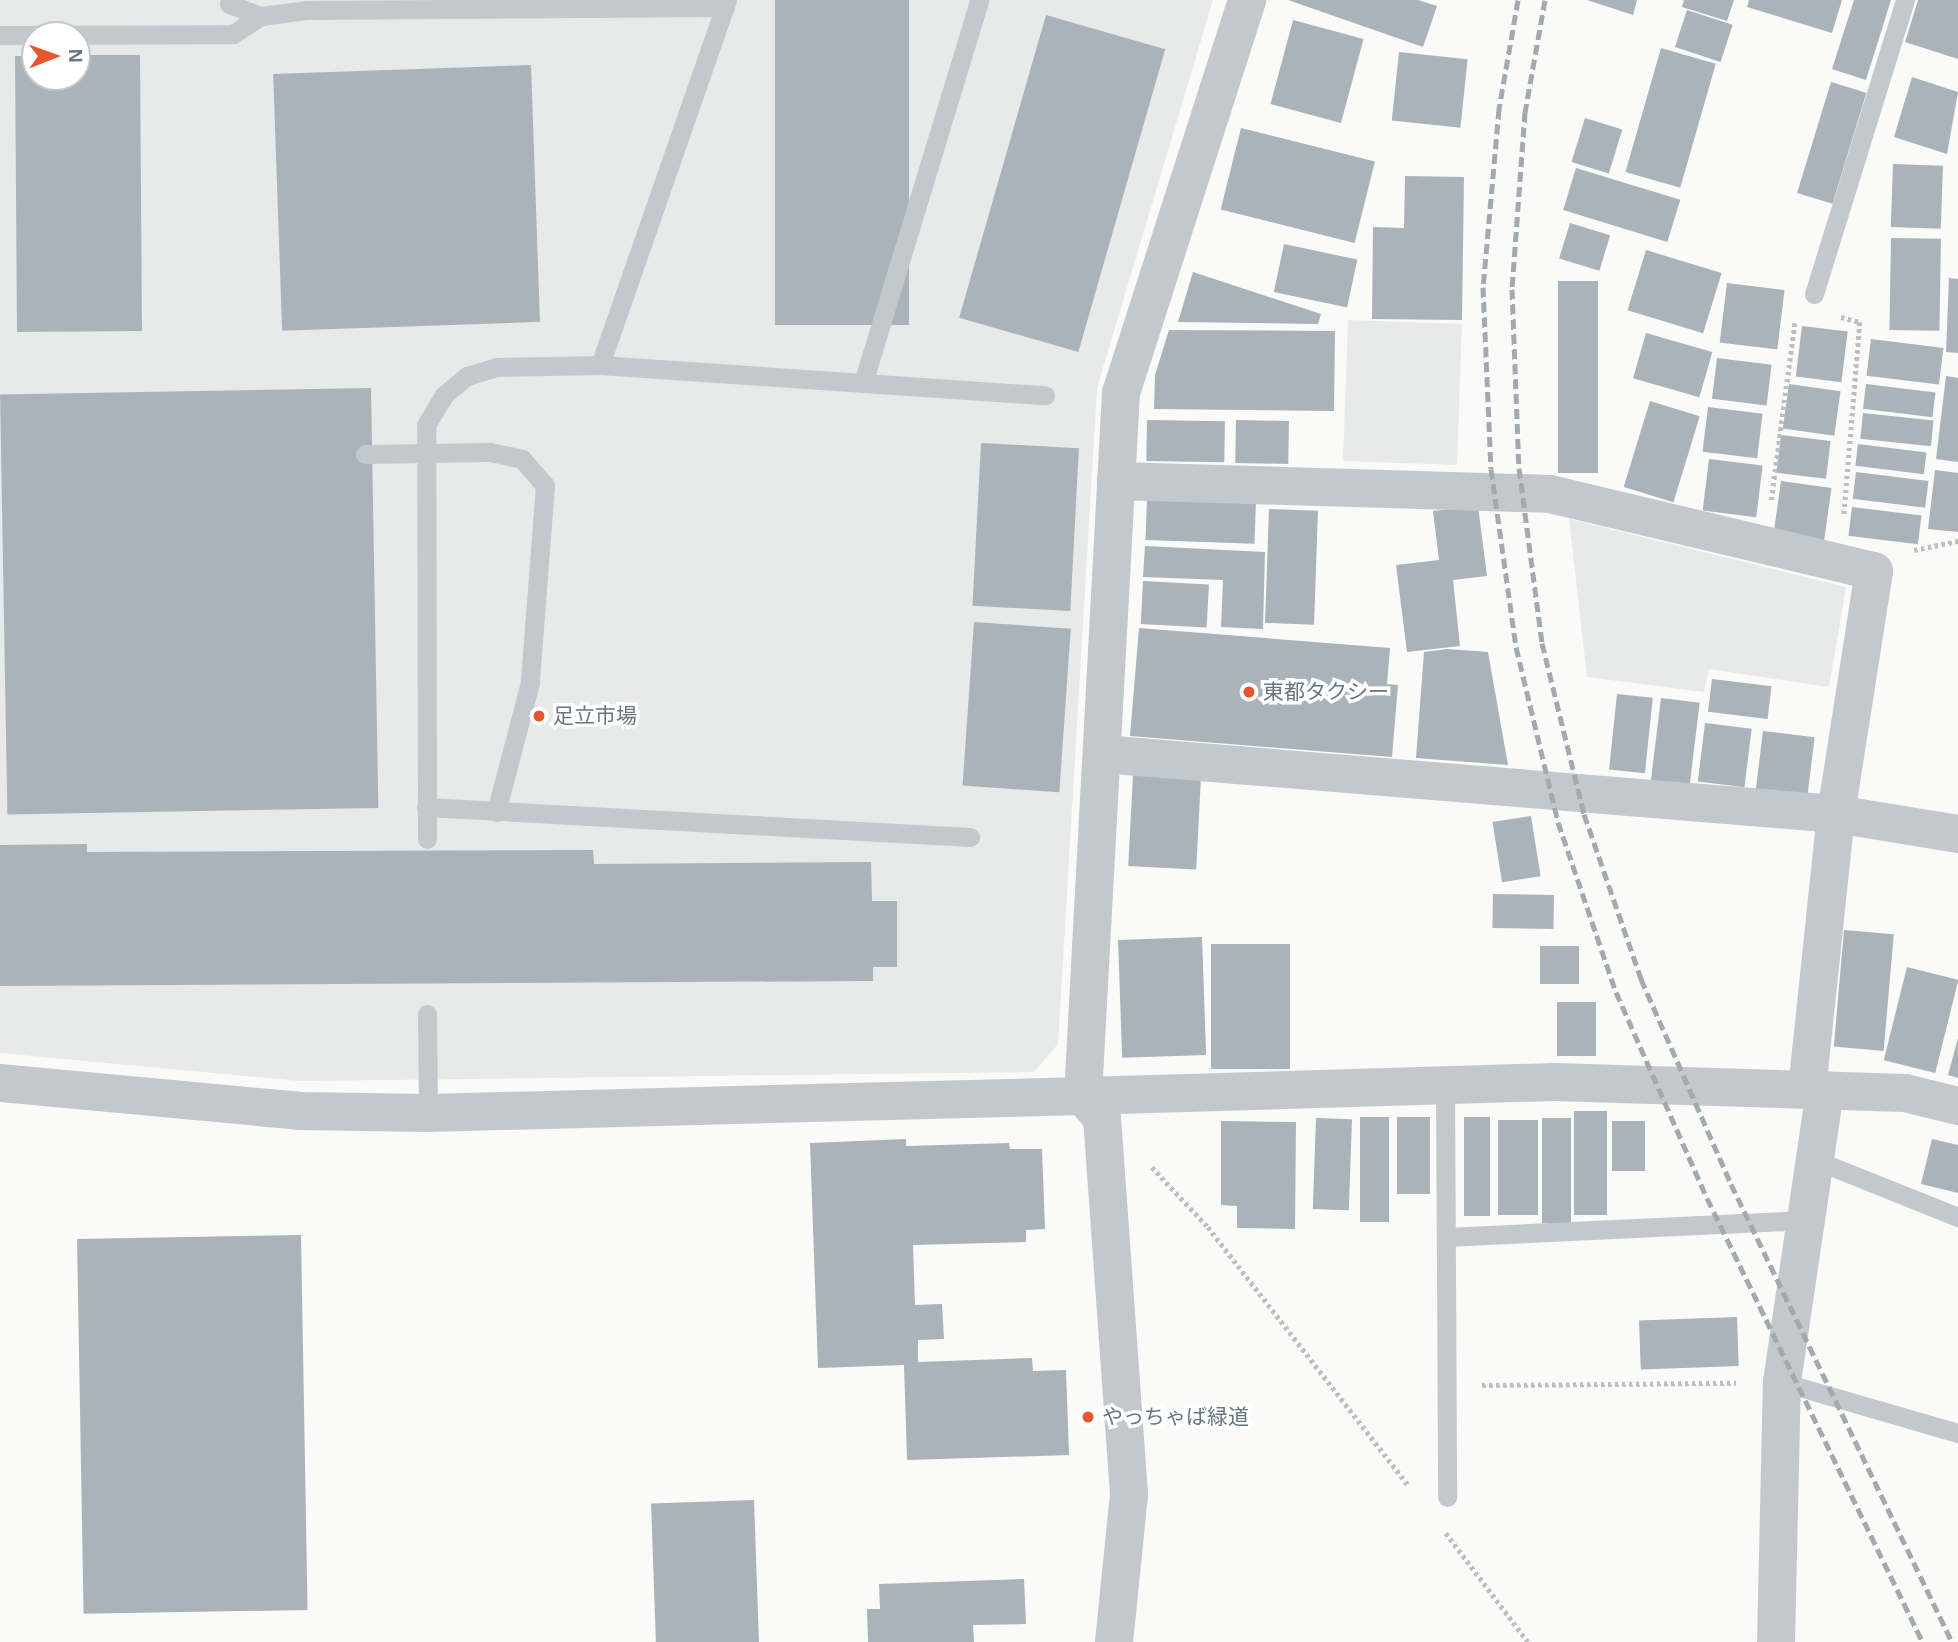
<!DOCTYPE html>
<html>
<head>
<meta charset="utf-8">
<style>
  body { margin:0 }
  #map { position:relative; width:1958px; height:1642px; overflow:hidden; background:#fafaf8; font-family:Helvetica,"Noto Sans JP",sans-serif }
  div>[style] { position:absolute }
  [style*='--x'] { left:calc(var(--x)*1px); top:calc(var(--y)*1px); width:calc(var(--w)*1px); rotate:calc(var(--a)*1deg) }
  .built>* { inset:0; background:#e8e9e9; transform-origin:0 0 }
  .building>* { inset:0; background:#aab3b9; transform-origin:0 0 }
  .path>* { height:4.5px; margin-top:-2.25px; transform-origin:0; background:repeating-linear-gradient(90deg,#bbbfc2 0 3.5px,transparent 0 7px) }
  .service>* { height:19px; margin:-9.5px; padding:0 9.5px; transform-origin:9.5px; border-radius:9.5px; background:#c3c8cc }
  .minor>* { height:38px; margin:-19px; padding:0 19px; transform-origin:19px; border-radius:19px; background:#c3c8cc }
  .tertiary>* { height:38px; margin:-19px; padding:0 19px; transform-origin:19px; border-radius:19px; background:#c3c8cc }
  .rail>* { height:5px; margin-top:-2.5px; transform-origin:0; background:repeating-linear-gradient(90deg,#a2aab0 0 10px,transparent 0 15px) }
  .service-bridge>* { height:19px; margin:-9.5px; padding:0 9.5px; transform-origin:9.5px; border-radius:9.5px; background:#c3c8cc }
  .dots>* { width:19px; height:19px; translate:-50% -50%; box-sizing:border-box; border:4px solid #fff; border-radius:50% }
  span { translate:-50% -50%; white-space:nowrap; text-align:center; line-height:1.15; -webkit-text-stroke:7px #fff; paint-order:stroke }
  .poi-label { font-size:21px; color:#657683 }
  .left { translate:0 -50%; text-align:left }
  .north { position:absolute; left:21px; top:21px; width:70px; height:70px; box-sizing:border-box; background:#fff; border:2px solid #c1c8cd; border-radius:50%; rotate:89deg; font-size:19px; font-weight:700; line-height:28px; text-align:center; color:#657683 }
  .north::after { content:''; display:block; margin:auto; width:24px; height:32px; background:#e4572e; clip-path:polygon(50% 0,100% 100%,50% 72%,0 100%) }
</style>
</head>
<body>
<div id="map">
  <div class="built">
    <i style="clip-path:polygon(evenodd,0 0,1213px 0,1097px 388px,1058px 1044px,1034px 1072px,300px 1081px,0 1053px,0 0,35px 35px,77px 35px,77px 77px,35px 77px,35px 35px)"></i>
    <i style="left:1348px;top:320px;width:114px;height:141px;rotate:2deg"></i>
    <i style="clip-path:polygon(1569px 519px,1846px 587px,1829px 687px,1709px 669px,1704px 692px,1587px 677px)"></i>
  </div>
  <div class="building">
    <i style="left:775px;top:0;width:134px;height:325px"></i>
    <i style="clip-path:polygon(1288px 0,1418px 0,1437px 6px,1423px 47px)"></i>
    <i style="clip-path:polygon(1587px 0,1637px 0,1633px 15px)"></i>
    <i style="clip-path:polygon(1684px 0,1734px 0,1727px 21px,1682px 7px)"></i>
    <i style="clip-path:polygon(1749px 0,1842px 0,1832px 33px,1747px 7px)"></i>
    <i style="clip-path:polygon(1854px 0,1891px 0,1866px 80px,1832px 69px)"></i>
    <i style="clip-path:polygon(1918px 0,1958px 0,1958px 59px,1905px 42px)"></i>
    <i style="left:1687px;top:10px;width:48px;height:39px;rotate:18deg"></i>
    <i style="left:1046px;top:15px;width:124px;height:315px;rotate:16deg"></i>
    <i style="left:1293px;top:20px;width:73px;height:87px;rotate:15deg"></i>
    <i style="left:1661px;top:48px;width:57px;height:129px;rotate:16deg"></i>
    <i style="left:1399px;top:52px;width:69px;height:69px;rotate:6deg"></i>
    <i style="clip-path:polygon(77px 55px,140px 55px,142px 331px,17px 332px,15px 56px,35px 56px,35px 77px,77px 77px)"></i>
    <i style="left:531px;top:65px;width:257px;height:258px;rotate:88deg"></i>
    <i style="clip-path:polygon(1912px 77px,1958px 92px,1947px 154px,1894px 137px)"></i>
    <i style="left:1831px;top:82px;width:37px;height:116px;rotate:17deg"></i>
    <i style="left:1585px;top:118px;width:39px;height:46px;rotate:17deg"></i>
    <i style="left:1241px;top:128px;width:138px;height:84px;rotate:14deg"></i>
    <i style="left:1893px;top:164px;width:50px;height:63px;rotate:2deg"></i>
    <i style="left:1576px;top:168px;width:109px;height:44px;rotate:17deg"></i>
    <i style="clip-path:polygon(1405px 176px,1464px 177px,1462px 320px,1372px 319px,1373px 227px,1404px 228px)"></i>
    <i style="left:1570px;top:223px;width:42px;height:37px;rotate:17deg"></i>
    <i style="left:1891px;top:238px;width:50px;height:92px;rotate:1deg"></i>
    <i style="left:1284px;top:244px;width:75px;height:49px;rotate:12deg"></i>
    <i style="left:1646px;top:250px;width:79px;height:63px;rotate:17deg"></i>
    <i style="clip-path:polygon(1193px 272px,1321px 314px,1318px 324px,1178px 322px)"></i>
    <i style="clip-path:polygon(1949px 278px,1958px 279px,1958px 353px,1946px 352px)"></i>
    <i style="left:1558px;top:281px;width:40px;height:192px"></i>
    <i style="left:1727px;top:283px;width:58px;height:60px;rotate:7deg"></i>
    <i style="left:1802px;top:326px;width:46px;height:51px;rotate:7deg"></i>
    <i style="clip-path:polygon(1169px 330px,1335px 331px,1334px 411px,1154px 409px,1155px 375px)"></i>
    <i style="left:1646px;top:333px;width:69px;height:47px;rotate:16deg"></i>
    <i style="left:1871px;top:339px;width:73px;height:37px;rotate:7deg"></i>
    <i style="left:1717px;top:358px;width:55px;height:41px;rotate:7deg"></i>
    <i style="clip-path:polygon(1946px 376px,1958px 378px,1958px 462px,1936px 459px)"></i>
    <i style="left:1789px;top:384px;width:52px;height:45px;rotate:8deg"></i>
    <i style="left:1866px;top:384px;width:70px;height:25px;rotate:7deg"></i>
    <i style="left:371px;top:388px;width:420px;height:371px;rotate:89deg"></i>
    <i style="left:1650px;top:401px;width:52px;height:90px;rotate:17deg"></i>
    <i style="left:1708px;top:407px;width:55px;height:45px;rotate:7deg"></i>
    <i style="left:1863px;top:413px;width:71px;height:26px;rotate:6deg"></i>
    <i style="left:1147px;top:420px;width:78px;height:41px;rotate:1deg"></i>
    <i style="left:1236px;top:420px;width:53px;height:43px;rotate:1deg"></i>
    <i style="left:1781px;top:435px;width:50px;height:38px;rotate:7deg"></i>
    <i style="left:981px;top:443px;width:98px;height:163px;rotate:3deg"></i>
    <i style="left:1858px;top:444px;width:69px;height:22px;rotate:7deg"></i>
    <i style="left:1709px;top:459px;width:54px;height:52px;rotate:7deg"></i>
    <i style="clip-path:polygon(1935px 470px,1958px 473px,1958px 532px,1928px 529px)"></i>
    <i style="left:1856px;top:472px;width:73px;height:27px;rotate:7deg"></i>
    <i style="left:1781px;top:481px;width:51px;height:56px;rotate:8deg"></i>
    <i style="left:1147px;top:498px;width:109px;height:42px;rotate:2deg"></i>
    <i style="clip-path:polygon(1478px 506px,1487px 576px,1453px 580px,1460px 646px,1407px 652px,1396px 565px,1439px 560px,1433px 511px)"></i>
    <i style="left:1852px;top:507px;width:70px;height:29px;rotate:7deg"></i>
    <i style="left:1269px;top:509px;width:49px;height:114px;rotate:2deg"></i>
    <i style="clip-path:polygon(1145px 546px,1265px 552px,1263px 629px,1221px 627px,1223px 580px,1143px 577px)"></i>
    <i style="left:1143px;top:581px;width:66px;height:43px;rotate:3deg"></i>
    <i style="left:974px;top:622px;width:97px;height:164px;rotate:4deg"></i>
    <i style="clip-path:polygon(1139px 628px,1390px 648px,1387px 684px,1398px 685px,1392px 757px,1130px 736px)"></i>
    <i style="clip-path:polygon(1447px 649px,1488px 652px,1508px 765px,1416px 758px,1424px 652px)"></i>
    <i style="left:1712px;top:679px;width:60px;height:33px;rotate:7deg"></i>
    <i style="left:1617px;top:694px;width:36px;height:76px;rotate:6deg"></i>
    <i style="left:1661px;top:698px;width:39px;height:83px;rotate:7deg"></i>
    <i style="left:1705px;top:723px;width:47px;height:59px;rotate:7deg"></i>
    <i style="left:1763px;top:731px;width:52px;height:62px;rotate:7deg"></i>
    <i style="left:1133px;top:775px;width:68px;height:91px;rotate:3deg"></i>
    <i style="left:1531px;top:816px;width:61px;height:39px;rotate:81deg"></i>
    <i style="clip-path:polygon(87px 844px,87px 852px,593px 850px,594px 864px,871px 862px,872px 901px,897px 901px,897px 967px,873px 967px,873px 981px,0 986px,0 845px)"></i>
    <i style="left:1493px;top:894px;width:61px;height:34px;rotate:1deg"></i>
    <i style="left:1844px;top:930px;width:50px;height:117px;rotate:5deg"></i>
    <i style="left:1202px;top:937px;width:118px;height:84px;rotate:88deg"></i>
    <i style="left:1211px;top:944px;width:79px;height:125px"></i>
    <i style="left:1540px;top:946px;width:39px;height:38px"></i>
    <i style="left:1907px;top:967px;width:53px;height:96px;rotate:14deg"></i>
    <i style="left:1557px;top:1002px;width:39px;height:54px"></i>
    <i style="clip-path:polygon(1958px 1038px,1958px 1078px,1948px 1075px)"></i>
    <i style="left:1574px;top:1111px;width:33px;height:104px"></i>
    <i style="left:1360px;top:1117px;width:29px;height:105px"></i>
    <i style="left:1397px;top:1117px;width:33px;height:77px"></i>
    <i style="left:1464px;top:1117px;width:26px;height:99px"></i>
    <i style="left:1316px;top:1118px;width:36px;height:91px;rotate:2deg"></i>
    <i style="left:1571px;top:1118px;width:105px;height:29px;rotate:90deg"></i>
    <i style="left:1498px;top:1120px;width:40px;height:95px"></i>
    <i style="clip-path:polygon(1221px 1121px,1296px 1122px,1295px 1229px,1237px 1228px,1237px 1206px,1221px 1205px)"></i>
    <i style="left:1612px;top:1121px;width:33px;height:50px"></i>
    <i style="clip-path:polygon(906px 1139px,906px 1146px,1009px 1143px,1010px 1149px,1042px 1149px,1045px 1229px,1026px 1230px,1026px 1242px,913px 1245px,915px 1305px,942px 1304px,944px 1339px,918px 1340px,918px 1362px,1032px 1358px,1033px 1371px,1066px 1370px,1069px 1455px,907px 1460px,904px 1365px,818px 1368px,810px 1143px)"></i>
    <i style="clip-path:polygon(1932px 1139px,1958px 1145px,1958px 1193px,1921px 1184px)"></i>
    <i style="left:301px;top:1235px;width:375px;height:224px;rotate:89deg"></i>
    <i style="left:1737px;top:1317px;width:49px;height:98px;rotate:88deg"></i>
    <i style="left:754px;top:1500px;width:142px;height:103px;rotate:88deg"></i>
    <i style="clip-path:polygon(1024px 1579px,1026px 1624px,973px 1625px,974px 1642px,868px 1642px,867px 1609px,880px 1609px,879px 1584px)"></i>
  </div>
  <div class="path">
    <i style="--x:1841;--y:317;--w:20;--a:15"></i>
    <i style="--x:1860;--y:322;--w:196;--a:94.7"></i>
    <i style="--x:1771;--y:500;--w:181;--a:-82.4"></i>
    <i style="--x:1914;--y:550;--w:45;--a:-11.6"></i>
    <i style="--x:1152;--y:1167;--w:82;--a:47"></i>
    <i style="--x:1208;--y:1227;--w:329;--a:52.2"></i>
    <i style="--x:1482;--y:1385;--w:254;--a:-0.5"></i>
    <i style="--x:1446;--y:1533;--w:136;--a:53"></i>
  </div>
  <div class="service">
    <i style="--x:229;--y:4;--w:34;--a:21"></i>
    <i style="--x:0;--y:35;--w:233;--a:-0.2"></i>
    <i style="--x:233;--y:34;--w:33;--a:-33"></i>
    <i style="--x:261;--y:16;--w:45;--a:-7.6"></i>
    <i style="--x:306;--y:10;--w:419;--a:-0.4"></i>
    <i style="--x:1814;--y:294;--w:308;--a:-72.8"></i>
    <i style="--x:600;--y:365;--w:446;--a:3.9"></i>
    <i style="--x:863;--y:383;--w:400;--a:-73.1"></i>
    <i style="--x:426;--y:807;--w:545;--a:3.16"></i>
    <i style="--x:496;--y:812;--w:134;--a:-75.3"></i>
    <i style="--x:427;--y:839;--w:414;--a:-90.1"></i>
    <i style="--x:426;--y:425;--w:35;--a:-59"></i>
    <i style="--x:444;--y:395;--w:30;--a:-40"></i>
    <i style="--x:467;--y:376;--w:30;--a:-17"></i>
    <i style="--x:496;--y:367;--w:104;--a:-1.1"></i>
    <i style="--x:600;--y:365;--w:386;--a:-70.8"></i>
    <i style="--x:427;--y:1014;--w:99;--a:89.4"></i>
    <i style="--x:1445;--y:1083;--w:414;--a:89.7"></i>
    <i style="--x:1818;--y:1161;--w:151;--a:21.8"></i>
    <i style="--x:1446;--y:1237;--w:363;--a:-2.7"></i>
    <i style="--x:1782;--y:1382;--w:183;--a:16.2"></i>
  </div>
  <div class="minor">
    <i style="--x:1116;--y:481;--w:434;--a:1.7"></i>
    <i style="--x:1550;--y:494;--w:333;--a:13.4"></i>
    <i style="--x:1874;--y:571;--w:246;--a:98.9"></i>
    <i style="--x:1836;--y:814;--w:278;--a:96"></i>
    <i style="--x:1102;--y:754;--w:736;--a:4.67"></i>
    <i style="--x:1836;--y:814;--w:124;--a:9.3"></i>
    <i style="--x:0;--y:1083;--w:300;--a:5.3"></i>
    <i style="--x:299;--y:1111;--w:129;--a:0.9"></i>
    <i style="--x:428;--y:1113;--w:655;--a:-1.49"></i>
    <i style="--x:1776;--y:1642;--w:260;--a:-88.7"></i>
    <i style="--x:1782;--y:1382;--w:295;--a:-81.6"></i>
  </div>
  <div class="tertiary">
    <i style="--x:1083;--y:1096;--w:471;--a:-1.7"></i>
    <i style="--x:1554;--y:1082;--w:351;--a:1.8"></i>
    <i style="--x:1905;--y:1093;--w:55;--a:13.8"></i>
    <i style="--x:1114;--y:1642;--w:149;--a:-84.2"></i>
    <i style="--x:1129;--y:1494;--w:377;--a:-94.1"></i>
    <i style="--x:1102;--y:1118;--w:29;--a:-131"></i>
    <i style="--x:1083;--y:1096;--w:704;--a:-86.91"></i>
    <i style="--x:1121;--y:393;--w:413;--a:-72.2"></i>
  </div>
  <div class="rail">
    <i style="--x:1518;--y:0;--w:111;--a:99.9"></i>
    <i style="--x:1499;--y:109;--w:179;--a:95.1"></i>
    <i style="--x:1483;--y:287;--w:182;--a:87.5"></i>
    <i style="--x:1491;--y:469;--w:180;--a:82"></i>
    <i style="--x:1516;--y:647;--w:180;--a:76.5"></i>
    <i style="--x:1558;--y:822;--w:180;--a:71.2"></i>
    <i style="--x:1616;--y:992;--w:225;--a:66.2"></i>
    <i style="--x:1707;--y:1198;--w:494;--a:64.1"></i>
    <i style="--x:1545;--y:0;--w:114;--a:100.1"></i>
    <i style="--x:1525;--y:112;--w:177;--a:94.2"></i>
    <i style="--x:1512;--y:289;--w:179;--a:87.8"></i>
    <i style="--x:1519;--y:468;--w:177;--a:82.5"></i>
    <i style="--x:1542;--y:643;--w:176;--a:76.2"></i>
    <i style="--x:1584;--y:814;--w:175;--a:70.9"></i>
    <i style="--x:1641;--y:979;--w:224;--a:66.3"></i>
    <i style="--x:1731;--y:1184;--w:509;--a:64.24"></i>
  </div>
  <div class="service-bridge">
    <i style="--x:365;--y:454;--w:125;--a:-0.9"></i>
    <i style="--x:490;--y:452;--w:33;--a:12"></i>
    <i style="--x:522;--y:459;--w:35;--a:49"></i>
    <i style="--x:545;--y:485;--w:198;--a:94.4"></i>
  </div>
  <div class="dots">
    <i style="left:1249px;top:692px;background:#e4572e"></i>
    <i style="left:539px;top:716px;background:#e4572e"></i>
    <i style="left:1088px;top:1417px;background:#e4572e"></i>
  </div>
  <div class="poi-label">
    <span class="left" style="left:1263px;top:692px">東都タクシー</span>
    <span class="left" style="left:553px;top:716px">足立市場</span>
    <span class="left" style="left:1102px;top:1417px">やっちゃば緑道</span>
  </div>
  <div class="north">N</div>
</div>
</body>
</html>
